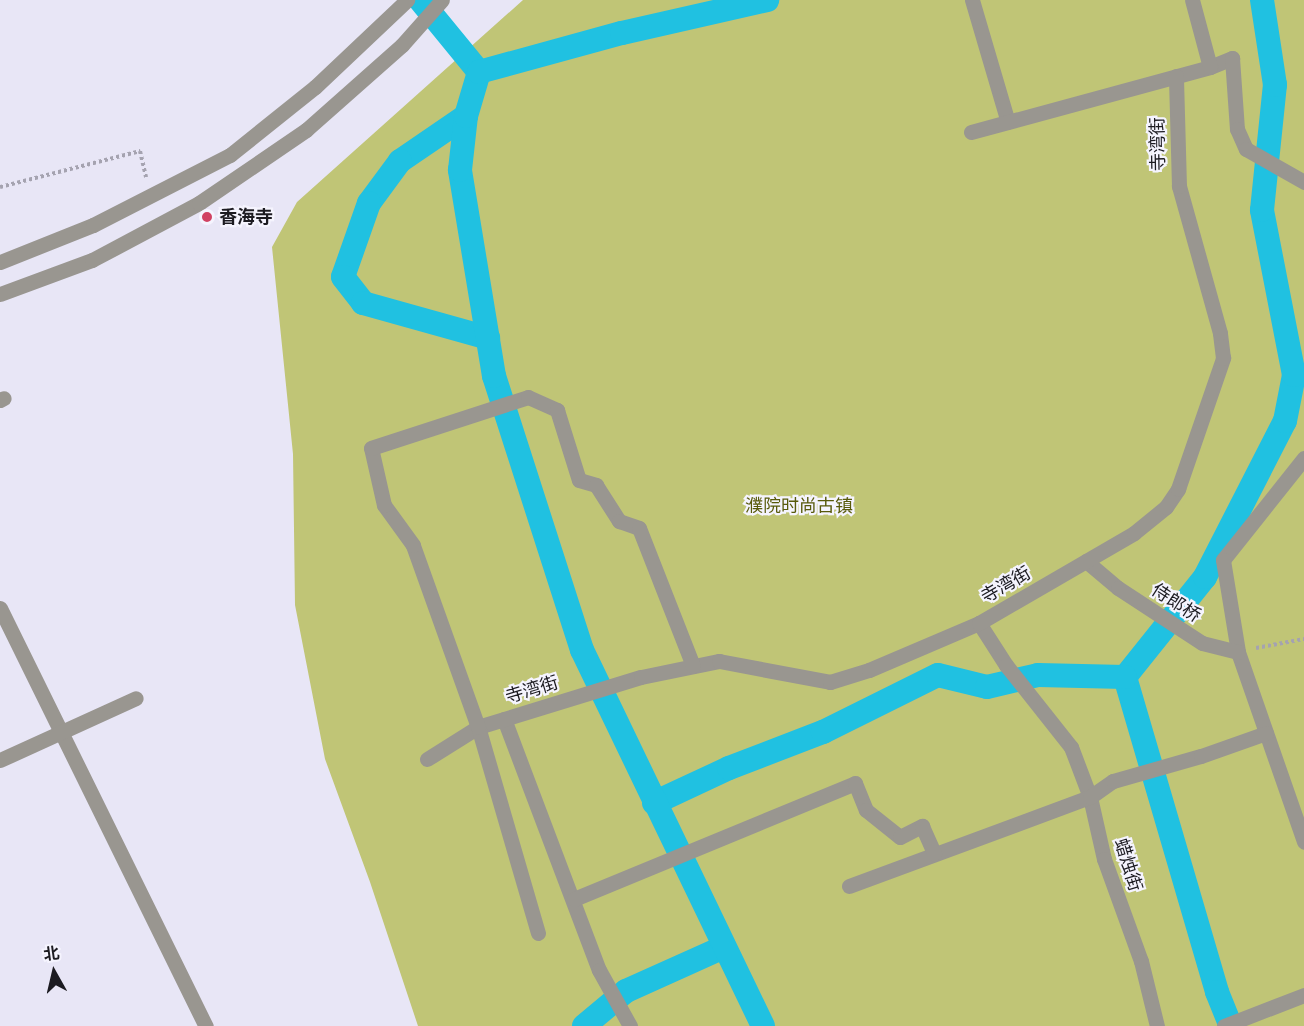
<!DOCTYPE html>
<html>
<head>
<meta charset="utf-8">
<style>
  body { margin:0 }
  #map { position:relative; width:1304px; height:1026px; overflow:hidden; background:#e8e6f6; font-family:"Varela Round","Noto Sans SC",sans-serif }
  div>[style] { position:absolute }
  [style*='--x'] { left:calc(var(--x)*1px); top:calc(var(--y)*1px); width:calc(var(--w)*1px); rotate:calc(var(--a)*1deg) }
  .green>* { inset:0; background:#c0c576 }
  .canal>* { height:24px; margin:-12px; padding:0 12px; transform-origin:12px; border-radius:12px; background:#20c1e1 }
  .path>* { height:4px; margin-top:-2px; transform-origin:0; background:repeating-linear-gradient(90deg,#a5a3b0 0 3px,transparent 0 6px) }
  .minor>* { height:15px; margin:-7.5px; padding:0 7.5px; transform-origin:7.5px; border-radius:7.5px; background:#999690 }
  .dots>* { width:16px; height:16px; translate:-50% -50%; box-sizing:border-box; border:3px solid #f5f4fe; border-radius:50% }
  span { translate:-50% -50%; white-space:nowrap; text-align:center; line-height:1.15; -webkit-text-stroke:4.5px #f5f4fe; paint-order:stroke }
  .street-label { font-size:18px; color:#1c1b21 }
  .poi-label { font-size:18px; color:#1c1b21; font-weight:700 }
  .left { translate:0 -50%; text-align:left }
  .park-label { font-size:18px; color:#585a0b }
  .north { position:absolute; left:24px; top:942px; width:60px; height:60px; -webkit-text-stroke:4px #f5f4fe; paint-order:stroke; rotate:352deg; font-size:16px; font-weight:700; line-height:24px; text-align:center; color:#1c1b21 }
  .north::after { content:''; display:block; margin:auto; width:21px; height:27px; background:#1c1b21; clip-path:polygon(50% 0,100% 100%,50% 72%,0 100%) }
</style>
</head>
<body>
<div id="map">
  <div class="green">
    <i style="clip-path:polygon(523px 0,1304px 0,1304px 1026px,418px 1026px,370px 882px,325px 759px,295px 605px,293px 454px,272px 247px,297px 202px)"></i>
  </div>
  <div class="canal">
    <i style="--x:420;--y:0;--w:93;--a:50.7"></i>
    <i style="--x:466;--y:116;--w:80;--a:145.7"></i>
    <i style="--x:400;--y:161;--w:52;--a:126.4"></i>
    <i style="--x:369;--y:203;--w:78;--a:109.4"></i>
    <i style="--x:343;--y:277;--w:33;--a:52"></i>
    <i style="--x:363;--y:303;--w:130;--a:15.6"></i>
    <i style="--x:1125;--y:677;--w:128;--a:-51.3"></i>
    <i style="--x:1205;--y:577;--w:175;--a:-62.9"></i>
    <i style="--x:1285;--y:421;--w:47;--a:-78.9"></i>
    <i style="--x:1294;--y:375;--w:168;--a:-101"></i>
    <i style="--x:1262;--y:210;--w:126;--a:-84.1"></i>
    <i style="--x:1275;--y:85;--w:86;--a:-98.7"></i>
    <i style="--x:1125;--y:677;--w:328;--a:73.7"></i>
    <i style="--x:1217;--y:992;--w:37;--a:68"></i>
    <i style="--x:654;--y:803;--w:83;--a:-25"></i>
    <i style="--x:729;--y:768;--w:101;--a:-21"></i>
    <i style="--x:823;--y:732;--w:128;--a:-26.4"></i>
    <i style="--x:938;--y:675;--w:50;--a:13.8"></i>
    <i style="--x:987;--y:687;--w:52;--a:-13.2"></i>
    <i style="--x:1038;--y:675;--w:87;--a:1.3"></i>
    <i style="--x:584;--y:1026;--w:55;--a:-39.8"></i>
    <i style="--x:626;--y:991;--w:107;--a:-24.2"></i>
    <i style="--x:763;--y:1026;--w:417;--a:-115.7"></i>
    <i style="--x:582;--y:650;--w:288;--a:-107.8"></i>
    <i style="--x:494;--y:376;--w:209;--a:-99.4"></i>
    <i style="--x:460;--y:170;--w:54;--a:-83.7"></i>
    <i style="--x:466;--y:116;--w:46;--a:-73.5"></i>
    <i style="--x:479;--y:72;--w:148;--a:-15.3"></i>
    <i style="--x:622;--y:33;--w:149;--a:-12.8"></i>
  </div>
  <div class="path">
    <i style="--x:0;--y:187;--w:145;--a:-14.4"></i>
    <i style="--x:140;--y:151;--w:27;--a:77"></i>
    <i style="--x:1256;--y:648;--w:49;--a:-10.6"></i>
  </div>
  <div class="minor">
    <i style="--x:972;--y:0;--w:127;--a:73.6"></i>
    <i style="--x:1210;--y:67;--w:24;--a:-22"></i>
    <i style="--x:1232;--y:58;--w:71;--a:86"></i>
    <i style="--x:1237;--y:129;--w:22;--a:66"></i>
    <i style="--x:1246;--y:149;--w:67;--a:29.6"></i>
    <i style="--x:971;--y:132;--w:248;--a:-15.2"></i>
    <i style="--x:1210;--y:67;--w:69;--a:-105"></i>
    <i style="--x:0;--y:262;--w:100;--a:-21.7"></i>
    <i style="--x:93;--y:225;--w:154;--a:-27.1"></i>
    <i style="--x:230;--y:155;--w:109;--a:-38.7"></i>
    <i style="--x:315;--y:87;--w:127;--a:-43.4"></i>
    <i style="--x:0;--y:294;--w:98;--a:-20.3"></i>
    <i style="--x:92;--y:260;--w:121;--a:-28"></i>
    <i style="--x:199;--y:203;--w:130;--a:-34.3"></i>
    <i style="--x:306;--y:130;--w:128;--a:-41.5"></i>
    <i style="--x:402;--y:45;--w:60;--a:-48.4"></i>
    <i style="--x:0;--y:400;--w:4;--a:-27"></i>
    <i style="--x:1304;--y:458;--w:130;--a:128.5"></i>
    <i style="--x:1223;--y:560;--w:93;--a:80.7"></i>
    <i style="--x:1238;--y:652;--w:201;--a:70.8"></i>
    <i style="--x:1086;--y:561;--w:42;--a:40.2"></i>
    <i style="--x:1118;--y:588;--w:100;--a:33.2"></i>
    <i style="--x:1202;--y:643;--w:37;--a:14"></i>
    <i style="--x:0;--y:608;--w:466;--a:63.8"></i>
    <i style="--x:979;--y:623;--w:50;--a:57.3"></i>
    <i style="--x:1006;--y:665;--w:105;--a:51.6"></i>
    <i style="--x:1071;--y:747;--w:53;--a:69.2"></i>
    <i style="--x:1090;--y:797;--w:64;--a:77.3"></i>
    <i style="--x:1104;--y:859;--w:109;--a:70.1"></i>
    <i style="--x:1141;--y:961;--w:67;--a:76.2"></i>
    <i style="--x:504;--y:719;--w:268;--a:69.3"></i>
    <i style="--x:599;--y:970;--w:64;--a:61"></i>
    <i style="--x:427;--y:759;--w:60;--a:-32.1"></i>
    <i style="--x:478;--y:727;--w:170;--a:-17.1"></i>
    <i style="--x:641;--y:677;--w:80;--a:-11.6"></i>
    <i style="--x:719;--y:661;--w:113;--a:10.7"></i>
    <i style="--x:830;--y:682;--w:41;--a:-17.1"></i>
    <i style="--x:869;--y:670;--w:120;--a:-23.1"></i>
    <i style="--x:979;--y:623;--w:179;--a:-30.1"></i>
    <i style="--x:1134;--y:533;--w:41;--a:-39.1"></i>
    <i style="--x:1166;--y:507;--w:22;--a:-56"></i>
    <i style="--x:1178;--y:489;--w:139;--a:-71"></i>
    <i style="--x:1223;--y:358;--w:25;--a:-97"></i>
    <i style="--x:1220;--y:333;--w:153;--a:-105.6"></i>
    <i style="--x:1179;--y:186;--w:110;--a:-91.6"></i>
    <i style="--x:0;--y:760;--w:149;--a:-24.5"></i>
    <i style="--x:849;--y:886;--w:257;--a:-20.3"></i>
    <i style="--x:1090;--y:797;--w:28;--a:-35"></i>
    <i style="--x:1113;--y:781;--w:91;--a:-15.9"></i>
    <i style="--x:1201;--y:756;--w:69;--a:-19.5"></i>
    <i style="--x:574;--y:899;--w:304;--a:-22.4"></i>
    <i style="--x:855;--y:783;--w:29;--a:68"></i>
    <i style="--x:866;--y:810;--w:43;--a:38.5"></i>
    <i style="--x:900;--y:837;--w:25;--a:-27"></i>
    <i style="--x:922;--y:826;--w:30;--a:66"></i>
    <i style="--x:538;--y:933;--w:215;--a:-106.2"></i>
    <i style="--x:478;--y:727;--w:193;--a:-109.7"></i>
    <i style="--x:413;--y:545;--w:49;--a:-125.9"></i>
    <i style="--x:384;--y:505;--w:58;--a:-102.8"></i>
    <i style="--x:371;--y:448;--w:165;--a:-18"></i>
    <i style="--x:528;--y:397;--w:32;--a:24"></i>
    <i style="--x:557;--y:410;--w:73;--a:72.6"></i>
    <i style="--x:579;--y:480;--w:18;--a:16"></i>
    <i style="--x:596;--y:485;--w:43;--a:57.4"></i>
    <i style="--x:619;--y:521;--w:21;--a:19"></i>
    <i style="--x:639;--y:528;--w:148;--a:68.6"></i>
    <i style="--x:1224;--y:1026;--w:86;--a:-21.2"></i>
  </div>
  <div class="dots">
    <i style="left:207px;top:217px;background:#d14162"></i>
  </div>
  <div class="street-label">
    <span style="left:1158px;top:144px;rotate:-91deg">寺湾街</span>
    <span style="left:1006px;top:585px;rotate:-30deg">寺湾街</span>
    <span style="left:1176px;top:603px;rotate:33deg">侍郎桥</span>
    <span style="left:532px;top:690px;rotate:-17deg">寺湾街</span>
    <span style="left:1128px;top:865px;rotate:73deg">蜡烛街</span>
  </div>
  <div class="poi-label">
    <span class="left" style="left:219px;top:217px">香海寺</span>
  </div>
  <div class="park-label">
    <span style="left:799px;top:506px">濮院时尚古镇</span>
  </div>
  <div class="north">北</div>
</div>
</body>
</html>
